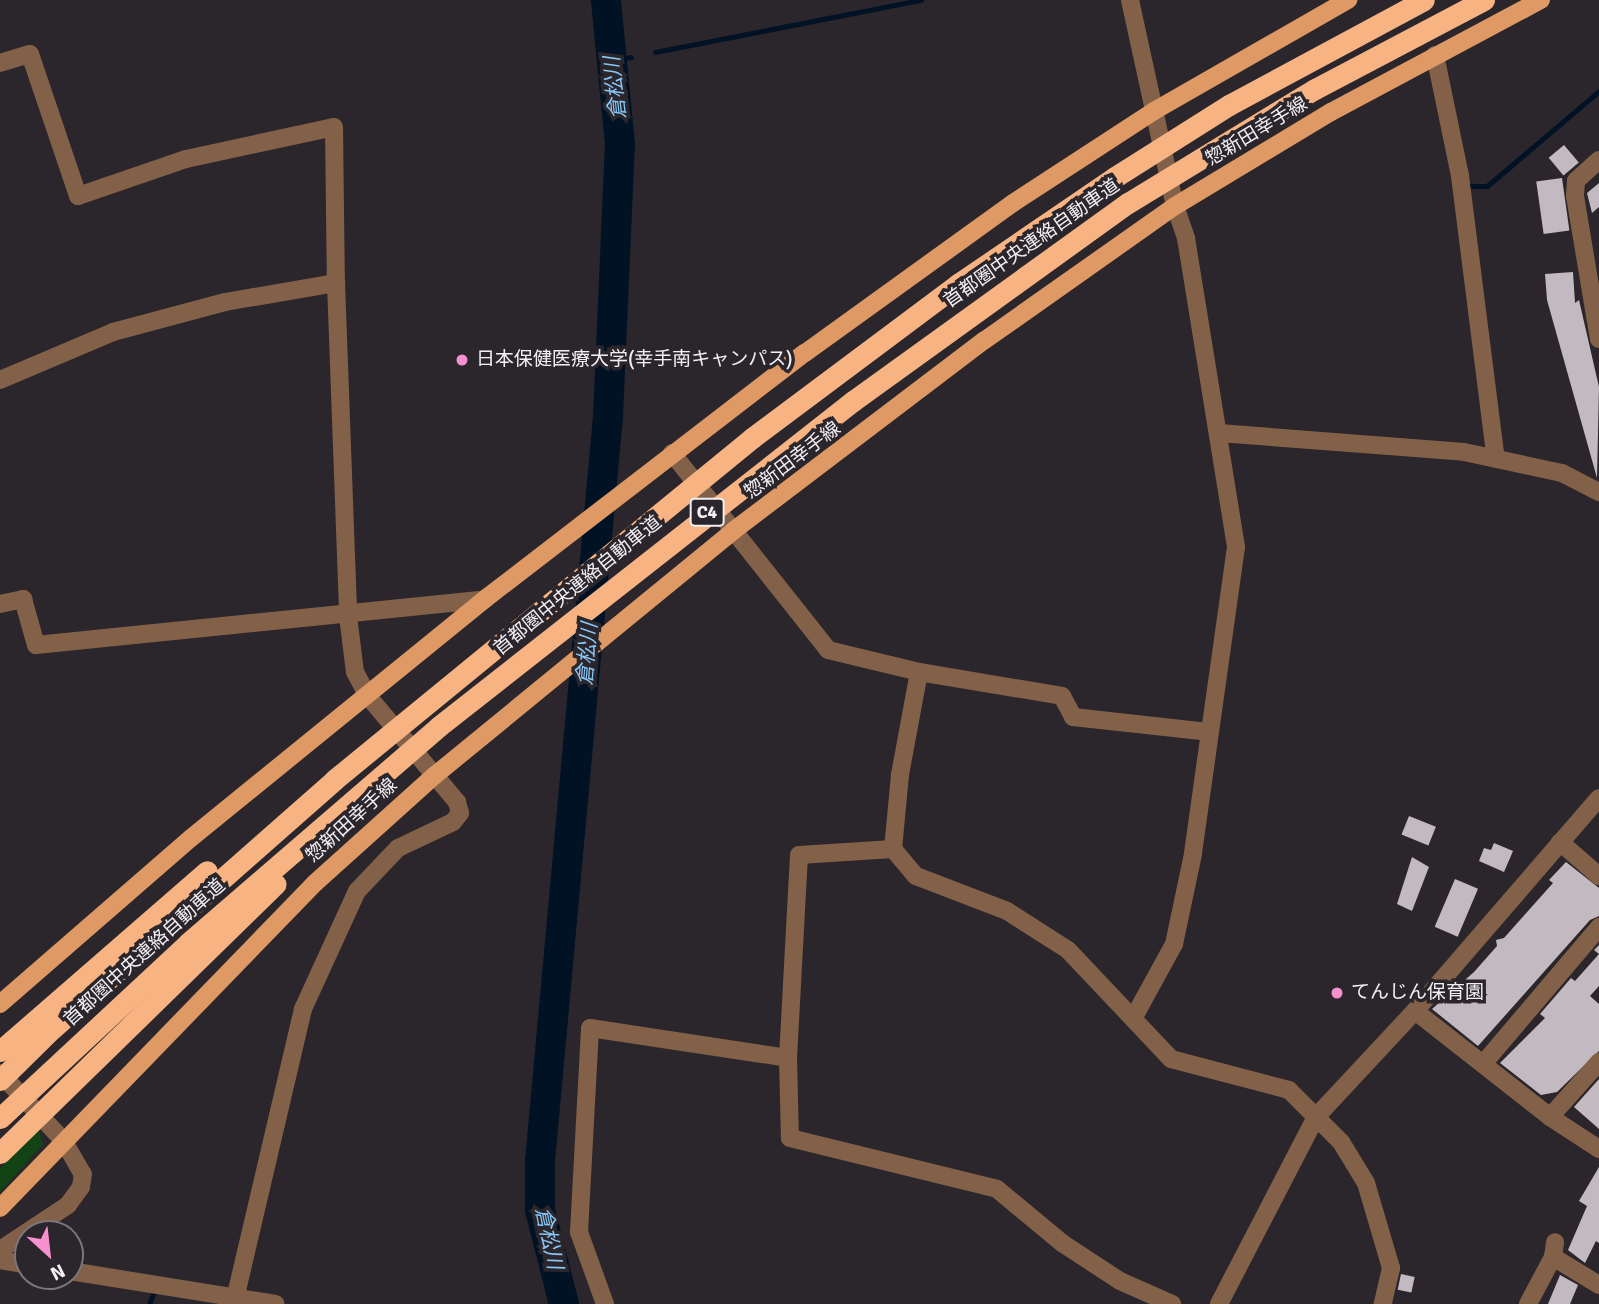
<!DOCTYPE html>
<html>
<head>
<meta charset="utf-8">
<style>
  body { margin:0 }
  #map { position:relative; width:1599px; height:1304px; overflow:hidden; background:#2b262c; font-family:Signika,"Noto Sans JP",sans-serif }
  div>[style] { position:absolute }
  [style*='--x'] { left:calc(var(--x)*1px); top:calc(var(--y)*1px); width:calc(var(--w)*1px); rotate:calc(var(--a)*1deg) }
  .green>* { inset:0; background:#114315 }
  .stream>* { height:5px; margin:-2.5px; padding:0 2.5px; transform-origin:2.5px; border-radius:2.5px; background:#001224 }
  .river>* { height:30px; margin:-15px; padding:0 15px; transform-origin:15px; border-radius:15px; background:#001224 }
  .building>* { inset:0; background:#c3bac1; transform-origin:0 0 }
  .minor>* { height:18px; margin:-9px; padding:0 9px; transform-origin:9px; border-radius:9px; background:#836148 }
  .major>* { height:18px; margin:-9px; padding:0 9px; transform-origin:9px; border-radius:9px; background:#df9964 }
  .highway>* { height:21px; margin:-10.5px; padding:0 10.5px; transform-origin:10.5px; border-radius:10.5px; background:#f7b482 }
  .dots>* { width:19px; height:19px; translate:-50% -50%; box-sizing:border-box; border:4px solid #2b262c; border-radius:50% }
  span { translate:-50% -50%; white-space:nowrap; text-align:center; line-height:1.15; -webkit-text-stroke:7px #2b262c; paint-order:stroke }
  .shield-label span { padding:2px 5px; background:#2b262c; border:2px solid; border-radius:5px; -webkit-text-stroke-width:0 }
  .shield-label { font-size:18px; color:#f2eff4; font-weight:700 }
  .street-label { font-size:19px; color:#f2eff4 }
  .poi-label { font-size:19px; color:#f2eff4 }
  .left { translate:0 -50%; text-align:left }
  .water-label { font-size:21px; color:#88c7f8; font-style:italic }
  .north { position:absolute; left:14px; top:1220px; width:70px; height:70px; box-sizing:border-box; background:#2b262c; border:2px solid #7b767c; border-radius:50%; rotate:153deg; font-size:19px; font-weight:700; line-height:28px; text-align:center; color:#f2eff4 }
  .north::after { content:''; display:block; margin:auto; width:24px; height:32px; background:#f790ce; clip-path:polygon(50% 0,100% 100%,50% 72%,0 100%) }
</style>
</head>
<body>
<div id="map">
  <div class="green">
    <i style="clip-path:polygon(39px 1129px,43px 1145px,0 1192px,0 1168px)"></i>
  </div>
  <div class="stream">
    <i style="--x:655;--y:52;--w:271;--a:-11.1"></i>
    <i style="--x:612;--y:60;--w:19;--a:-9"></i>
    <i style="--x:1469;--y:186;--w:18;--a:0"></i>
    <i style="--x:1487;--y:186;--w:147;--a:-40.3"></i>
    <i style="--x:149;--y:1304;--w:13;--a:-67"></i>
  </div>
  <div class="river">
    <i style="--x:564;--y:1304;--w:97;--a:-104.3"></i>
    <i style="--x:540;--y:1210;--w:49;--a:-90"></i>
    <i style="--x:540;--y:1161;--w:747;--a:-84.78"></i>
    <i style="--x:608;--y:417;--w:273;--a:-87.5"></i>
    <i style="--x:620;--y:144;--w:145;--a:-95.6"></i>
  </div>
  <div class="building">
    <i style="left:1564px;top:145px;width:23px;height:20px;rotate:50deg"></i>
    <i style="left:1562px;top:178px;width:53px;height:26px;rotate:82deg"></i>
    <i style="clip-path:polygon(1599px 183px,1599px 207px,1592px 213px,1587px 193px)"></i>
    <i style="clip-path:polygon(1573px 272px,1575px 303px,1579px 300px,1599px 387px,1597px 478px,1547px 300px,1545px 274px)"></i>
    <i style="left:1409px;top:816px;width:29px;height:20px;rotate:22deg"></i>
    <i style="clip-path:polygon(1494px 843px,1513px 851px,1504px 872px,1479px 861px,1484px 848px,1491px 850px)"></i>
    <i style="clip-path:polygon(1412px 857px,1429px 867px,1412px 911px,1397px 904px)"></i>
    <i style="clip-path:polygon(1566px 862px,1599px 888px,1599px 916px,1590px 920px,1478px 1046px,1432px 1009px,1474px 972px,1497px 946px,1496px 940px,1504px 938px,1553px 883px,1549px 880px)"></i>
    <i style="left:1455px;top:879px;width:25px;height:52px;rotate:23deg"></i>
    <i style="clip-path:polygon(1599px 945px,1599px 986px,1590px 996px,1599px 1004px,1599px 1051px,1557px 1092px,1541px 1095px,1500px 1063px,1545px 1018px,1540px 1014px,1571px 978px,1575px 981px,1599px 954px,1594px 950px)"></i>
    <i style="clip-path:polygon(1599px 1079px,1599px 1129px,1574px 1107px)"></i>
    <i style="clip-path:polygon(1599px 1167px,1599px 1243px,1596px 1241px,1585px 1263px,1568px 1250px,1587px 1206px,1579px 1201px)"></i>
    <i style="left:1401px;top:1274px;width:14px;height:16px;rotate:12deg"></i>
    <i style="clip-path:polygon(1560px 1275px,1578px 1285px,1570px 1304px,1548px 1304px)"></i>
  </div>
  <div class="minor">
    <i style="--x:1130;--y:0;--w:211;--a:77.7"></i>
    <i style="--x:1175;--y:206;--w:34;--a:71"></i>
    <i style="--x:1186;--y:238;--w:313;--a:80.8"></i>
    <i style="--x:1236;--y:547;--w:310;--a:98"></i>
    <i style="--x:1193;--y:854;--w:92;--a:101.9"></i>
    <i style="--x:1174;--y:944;--w:83;--a:118.7"></i>
    <i style="--x:1435;--y:55;--w:124;--a:78.3"></i>
    <i style="--x:1460;--y:176;--w:285;--a:82.8"></i>
    <i style="--x:0;--y:63;--w:31;--a:-17"></i>
    <i style="--x:30;--y:54;--w:150;--a:71.3"></i>
    <i style="--x:78;--y:196;--w:114;--a:-18.9"></i>
    <i style="--x:186;--y:159;--w:151;--a:-12.2"></i>
    <i style="--x:334;--y:127;--w:156;--a:89.3"></i>
    <i style="--x:1599;--y:160;--w:31;--a:138"></i>
    <i style="--x:1576;--y:181;--w:15;--a:94"></i>
    <i style="--x:1575;--y:196;--w:145;--a:80.5"></i>
    <i style="--x:0;--y:380;--w:123;--a:-23"></i>
    <i style="--x:113;--y:332;--w:116;--a:-15"></i>
    <i style="--x:225;--y:302;--w:113;--a:-9.7"></i>
    <i style="--x:336;--y:283;--w:333;--a:87.9"></i>
    <i style="--x:348;--y:616;--w:56;--a:82.9"></i>
    <i style="--x:355;--y:672;--w:26;--a:62"></i>
    <i style="--x:367;--y:695;--w:140;--a:49.9"></i>
    <i style="--x:457;--y:802;--w:11;--a:75"></i>
    <i style="--x:460;--y:813;--w:11;--a:128"></i>
    <i style="--x:453;--y:822;--w:61;--a:154.7"></i>
    <i style="--x:398;--y:848;--w:59;--a:133.6"></i>
    <i style="--x:357;--y:891;--w:130;--a:114.6"></i>
    <i style="--x:303;--y:1009;--w:297;--a:103.2"></i>
    <i style="--x:1219;--y:433;--w:246;--a:4.4"></i>
    <i style="--x:1464;--y:452;--w:100;--a:12.1"></i>
    <i style="--x:1562;--y:473;--w:42;--a:27.2"></i>
    <i style="--x:672;--y:453;--w:251;--a:51.6"></i>
    <i style="--x:828;--y:650;--w:94;--a:13.6"></i>
    <i style="--x:919;--y:672;--w:145;--a:9.5"></i>
    <i style="--x:1062;--y:696;--w:24;--a:62"></i>
    <i style="--x:1073;--y:717;--w:136;--a:6.3"></i>
    <i style="--x:0;--y:604;--w:24;--a:-12"></i>
    <i style="--x:23;--y:599;--w:48;--a:74.2"></i>
    <i style="--x:36;--y:645;--w:451;--a:-5.8"></i>
    <i style="--x:919;--y:672;--w:105;--a:100.5"></i>
    <i style="--x:900;--y:775;--w:74;--a:95.4"></i>
    <i style="--x:893;--y:849;--w:35;--a:50"></i>
    <i style="--x:916;--y:876;--w:97;--a:21"></i>
    <i style="--x:1007;--y:911;--w:72;--a:32.6"></i>
    <i style="--x:1068;--y:950;--w:150;--a:46.6"></i>
    <i style="--x:1171;--y:1059;--w:122;--a:14.7"></i>
    <i style="--x:1289;--y:1090;--w:74;--a:45"></i>
    <i style="--x:1341;--y:1142;--w:48;--a:58.6"></i>
    <i style="--x:1366;--y:1183;--w:89;--a:73.6"></i>
    <i style="--x:1391;--y:1268;--w:37;--a:103"></i>
    <i style="--x:1560;--y:842;--w:52;--a:41.1"></i>
    <i style="--x:893;--y:849;--w:94;--a:176.3"></i>
    <i style="--x:799;--y:855;--w:203;--a:93.1"></i>
    <i style="--x:788;--y:1058;--w:80;--a:88.6"></i>
    <i style="--x:790;--y:1138;--w:213;--a:13.8"></i>
    <i style="--x:997;--y:1189;--w:85;--a:39.7"></i>
    <i style="--x:1062;--y:1243;--w:69;--a:33.2"></i>
    <i style="--x:1120;--y:1281;--w:57;--a:23.9"></i>
    <i style="--x:1415;--y:1011;--w:172;--a:38.1"></i>
    <i style="--x:1550;--y:1117;--w:59;--a:33.1"></i>
    <i style="--x:1483;--y:1064;--w:180;--a:-49.7"></i>
    <i style="--x:0;--y:1073;--w:92;--a:46.8"></i>
    <i style="--x:63;--y:1140;--w:39;--a:60"></i>
    <i style="--x:83;--y:1174;--w:13;--a:99"></i>
    <i style="--x:81;--y:1187;--w:22;--a:126"></i>
    <i style="--x:68;--y:1205;--w:82;--a:146.5"></i>
    <i style="--x:1550;--y:1117;--w:74;--a:-48.3"></i>
    <i style="--x:1553;--y:1257;--w:54;--a:31.3"></i>
    <i style="--x:0;--y:1260;--w:28;--a:10"></i>
    <i style="--x:70;--y:1271;--w:208;--a:9.1"></i>
    <i style="--x:605;--y:1304;--w:77;--a:-109.9"></i>
    <i style="--x:579;--y:1232;--w:204;--a:-86.9"></i>
    <i style="--x:590;--y:1028;--w:200;--a:8.6"></i>
    <i style="--x:1219;--y:1304;--w:211;--a:-62.6"></i>
    <i style="--x:1316;--y:1117;--w:145;--a:-47"></i>
    <i style="--x:1415;--y:1011;--w:281;--a:-49.2"></i>
    <i style="--x:1528;--y:1304;--w:53;--a:-62"></i>
    <i style="--x:1553;--y:1257;--w:15;--a:-82"></i>
  </div>
  <div class="major">
    <i style="--x:0;--y:1004;--w:253;--a:-41"></i>
    <i style="--x:191;--y:838;--w:379;--a:-39.1"></i>
    <i style="--x:485;--y:599;--w:404;--a:-37.6"></i>
    <i style="--x:805;--y:353;--w:256;--a:-35.8"></i>
    <i style="--x:1013;--y:203;--w:168;--a:-33.1"></i>
    <i style="--x:1154;--y:111;--w:224;--a:-29.8"></i>
    <i style="--x:0;--y:1208;--w:453;--a:-45.9"></i>
    <i style="--x:315;--y:883;--w:160;--a:-42"></i>
    <i style="--x:434;--y:776;--w:387;--a:-39.3"></i>
    <i style="--x:733;--y:531;--w:316;--a:-37.2"></i>
    <i style="--x:985;--y:340;--w:232;--a:-35.2"></i>
    <i style="--x:1175;--y:206;--w:182;--a:-31.1"></i>
    <i style="--x:1331;--y:112;--w:238;--a:-28.1"></i>
  </div>
  <div class="highway">
    <i style="--x:0;--y:1051;--w:274;--a:-41"></i>
    <i style="--x:0;--y:1080;--w:74;--a:-44.5"></i>
    <i style="--x:53;--y:1028;--w:375;--a:-41.4"></i>
    <i style="--x:334;--y:780;--w:540;--a:-39.29"></i>
    <i style="--x:752;--y:438;--w:257;--a:-36.8"></i>
    <i style="--x:958;--y:284;--w:190;--a:-34.3"></i>
    <i style="--x:1115;--y:177;--w:135;--a:-32.3"></i>
    <i style="--x:1229;--y:105;--w:221;--a:-28.3"></i>
    <i style="--x:0;--y:1118;--w:257;--a:-42.9"></i>
    <i style="--x:188;--y:943;--w:330;--a:-40.8"></i>
    <i style="--x:438;--y:727;--w:528;--a:-38.15"></i>
    <i style="--x:853;--y:401;--w:339;--a:-35.8"></i>
    <i style="--x:1128;--y:203;--w:219;--a:-31.4"></i>
    <i style="--x:1315;--y:89;--w:191;--a:-27.8"></i>
    <i style="--x:0;--y:1153;--w:385;--a:-44.3"></i>
  </div>
  <div class="dots">
    <i style="left:462px;top:360px;background:#f790ce"></i>
    <i style="left:1337px;top:993px;background:#f790ce"></i>
  </div>
  <div class="shield-label">
    <span style="left:707px;top:512px">C4</span>
  </div>
  <div class="street-label">
    <span style="left:1257px;top:132px;rotate:-31deg">惣新田幸手線</span>
    <span style="left:1032px;top:244px;rotate:-35deg">首都圏中央連絡自動車道</span>
    <span style="left:793px;top:461px;rotate:-37deg">惣新田幸手線</span>
    <span style="left:578px;top:586px;rotate:-39deg">首都圏中央連絡自動車道</span>
    <span style="left:352px;top:821px;rotate:-42deg">惣新田幸手線</span>
    <span style="left:145px;top:953px;rotate:-42deg">首都圏中央連絡自動車道</span>
  </div>
  <div class="poi-label">
    <span class="left" style="left:476px;top:360px">日本保健医療大学(幸手南キャンパス)</span>
    <span class="left" style="left:1351px;top:993px">てんじん保育園</span>
  </div>
  <div class="water-label">
    <span style="left:615px;top:88px;rotate:-96deg">倉松川</span>
    <span style="left:587px;top:654px;rotate:-85deg">倉松川</span>
    <span style="left:549px;top:1238px;rotate:78deg">倉松川</span>
  </div>
  <div class="north">N</div>
</div>
</body>
</html>
